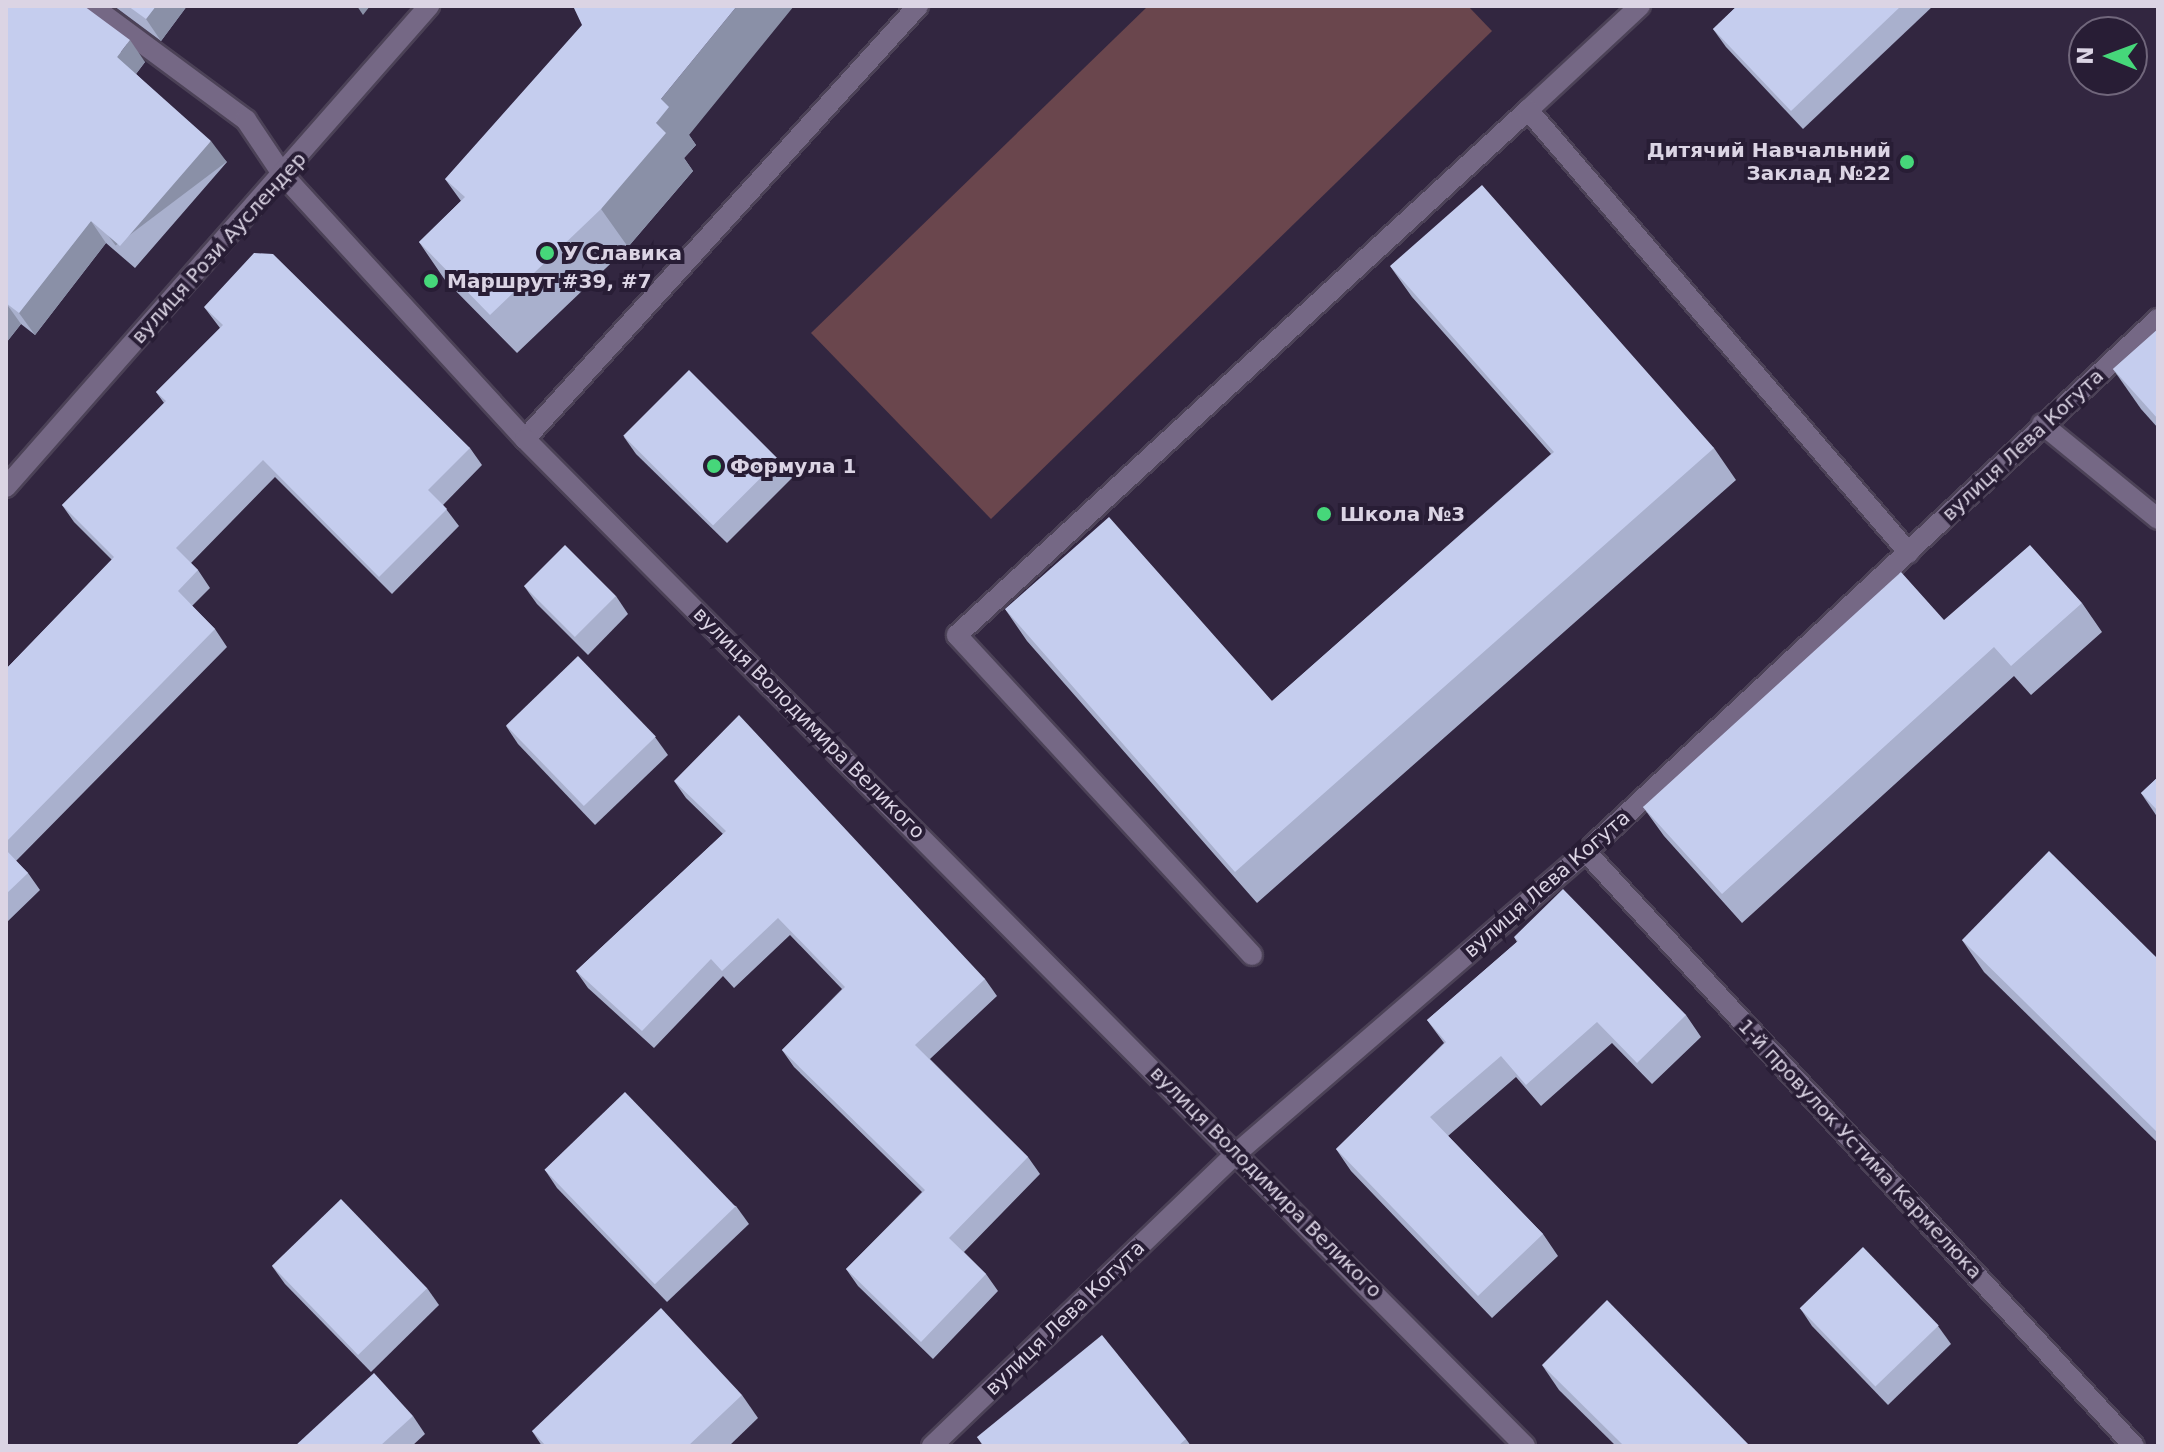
<!DOCTYPE html>
<html>
<head>
<meta charset="utf-8">
<style>
  body { margin:0 }
  #map { position:relative; width:2164px; height:1452px; overflow:hidden; background:#322640; font-family:"DejaVu Sans",sans-serif }
  div>[style] { position:absolute }
  [style*='--x'] { left:calc(var(--x)*1px); top:calc(var(--y)*1px); width:calc(var(--w)*1px); rotate:calc(var(--a)*1deg) }
  .green>* { inset:0; background:#6a464d }
  .roads { filter:drop-shadow(2px 0 #4c4257) drop-shadow(-2px 0 #4c4257) drop-shadow(0 2px #4c4257) drop-shadow(0 -2px #4c4257) }
  .lane>* { height:20px; margin:-10px; padding:0 10px; transform-origin:10px; border-radius:10px; background:#756885 }
  .street>* { height:20px; margin:-10px; padding:0 10px; transform-origin:10px; border-radius:10px; background:#756885 }
  .wall>* { inset:0; background:#a9b0cd }
  .shaded-wall>* { inset:0; background:#8a90a7; transform-origin:0 0 }
  .building>* { inset:0; background:#c5cdee; transform-origin:0 0 }
  .dots>* { width:22px; height:22px; translate:-50% -50%; box-sizing:border-box; border:4px solid #281d35; border-radius:50% }
  span { translate:-50% -50%; white-space:nowrap; text-align:center; line-height:1.15; -webkit-text-stroke:8px #281d35; paint-order:stroke }
  .poi-label { font-size:20px; color:#dbd4e4; font-weight:700 }
  .right { translate:-100% -50%; text-align:right }
  .left { translate:0 -50%; text-align:left }
  .street-label { font-size:20px; color:#dbd4e4 }
  .frame { position:absolute; inset:0; border:8px solid #dbd4e4; pointer-events:none }
  .north { position:absolute; left:2068px; top:16px; width:80px; height:80px; box-sizing:border-box; background:#281d35; border:2px solid #70667b; border-radius:50%; rotate:271deg; font-size:22px; font-weight:700; line-height:32px; text-align:center; color:#dbd4e4 }
  .north::after { content:''; display:block; margin:auto; width:28px; height:36px; background:#46d77a; clip-path:polygon(50% 0,100% 100%,50% 72%,0 100%) }
</style>
</head>
<body>
<div id="map">
  <div class="green">
    <i style="clip-path:polygon(1148px 6px,1468px 6px,1492px 31px,991px 519px,811px 333px)"></i>
  </div>
  <div class="roads">
    <div class="lane">
      <i style="--x:1528;--y:110;--w:153;--a:-42.9"></i>
      <i style="--x:2042;--y:424;--w:150;--a:39.3"></i>
      <i style="--x:525;--y:439;--w:585;--a:-47.77"></i>
      <i style="--x:1252;--y:955;--w:435;--a:-132.7"></i>
      <i style="--x:957;--y:635;--w:776;--a:-42.6"></i>
      <i style="--x:1528;--y:110;--w:584;--a:49.3"></i>
    </div>
    <div class="street">
      <i style="--x:92;--y:6;--w:192;--a:36.5"></i>
      <i style="--x:246;--y:120;--w:66;--a:56.1"></i>
      <i style="--x:283;--y:175;--w:358;--a:47.5"></i>
      <i style="--x:525;--y:439;--w:1419;--a:45.2"></i>
      <i style="--x:6;--y:487;--w:641;--a:-48.67"></i>
      <i style="--x:1586;--y:852;--w:808;--a:47.31"></i>
      <i style="--x:932;--y:1446;--w:424;--a:-43.9"></i>
      <i style="--x:1238;--y:1152;--w:459;--a:-40.8"></i>
      <i style="--x:1586;--y:852;--w:782;--a:-42.98"></i>
    </div>
  </div>
  <div class="wall">
    <i style="clip-path:polygon(6px 6px,145px 62px,136px 74px,227px 162px,135px 268px,106px 243px,35px 335px,21px 324px,6px 343px)"></i>
    <i style="clip-path:polygon(114px 6px,187px 6px,161px 41px)"></i>
    <i style="clip-path:polygon(1737px 6px,1933px 6px,1803px 129px,1726px 47px,1713px 29px)"></i>
    <i style="clip-path:polygon(689px 135px,696px 145px,684px 158px,693px 171px,628px 247px,517px 353px,445px 280px,419px 242px,461px 201px,445px 179px)"></i>
    <i style="clip-path:polygon(1390px 266px,1714px 448px,1736px 480px,1257px 903px,1027px 641px,1005px 609px,1272px 701px,1551px 454px,1412px 297px)"></i>
    <i style="clip-path:polygon(204px 307px,470px 448px,482px 465px,443px 505px,459px 526px,392px 594px,275px 477px,191px 563px,198px 570px,210px 588px,192px 606px,215px 629px,227px 647px,16px 861px,28px 873px,40px 890px,6px 923px,6px 669px,112px 560px,74px 522px,62px 505px,164px 403px,156px 392px,220px 328px)"></i>
    <i style="clip-path:polygon(2158px 329px,2158px 428px,2141px 409px,2113px 369px)"></i>
    <i style="clip-path:polygon(624px 437px,779px 460px,792px 478px,727px 543px,636px 454px)"></i>
    <i style="clip-path:polygon(524px 586px,616px 596px,628px 614px,588px 655px,537px 604px)"></i>
    <i style="clip-path:polygon(2082px 603px,2102px 632px,2031px 695px,2014px 676px,1742px 923px,1664px 836px,1643px 807px,1944px 620px)"></i>
    <i style="clip-path:polygon(506px 726px,655px 737px,668px 755px,595px 825px,518px 744px)"></i>
    <i style="clip-path:polygon(2158px 777px,2158px 818px,2141px 793px)"></i>
    <i style="clip-path:polygon(674px 781px,985px 979px,997px 996px,930px 1059px,1028px 1157px,1040px 1174px,964px 1252px,986px 1274px,998px 1291px,933px 1359px,858px 1286px,846px 1269px,922px 1192px,794px 1067px,782px 1050px,842px 989px,790px 935px,734px 988px,723px 976px,654px 1048px,588px 988px,576px 971px,723px 834px,686px 798px)"></i>
    <i style="clip-path:polygon(1514px 937px,1686px 1015px,1701px 1037px,1652px 1084px,1612px 1043px,1541px 1106px,1516px 1077px,1448px 1136px,1543px 1234px,1558px 1256px,1492px 1318px,1351px 1171px,1336px 1149px,1444px 1043px,1427px 1020px,1517px 942px)"></i>
    <i style="clip-path:polygon(1962px 940px,2158px 959px,2158px 1143px,1984px 972px)"></i>
    <i style="clip-path:polygon(545px 1170px,736px 1206px,749px 1224px,667px 1302px,557px 1188px)"></i>
    <i style="clip-path:polygon(272px 1266px,427px 1288px,439px 1305px,371px 1372px,285px 1284px)"></i>
    <i style="clip-path:polygon(1800px 1308px,1938px 1326px,1951px 1344px,1888px 1405px,1812px 1326px)"></i>
    <i style="clip-path:polygon(1542px 1365px,1750px 1446px,1616px 1446px,1559px 1390px)"></i>
    <i style="clip-path:polygon(742px 1395px,758px 1418px,729px 1446px,542px 1446px,532px 1431px)"></i>
    <i style="clip-path:polygon(413px 1416px,425px 1434px,412px 1446px,295px 1446px)"></i>
    <i style="clip-path:polygon(977px 1437px,1186px 1439px,1191px 1446px,983px 1446px)"></i>
  </div>
  <div class="shaded-wall">
    <i style="clip-path:polygon(156px 6px,187px 6px,161px 41px,146px 19px)"></i>
    <i style="clip-path:polygon(357px 6px,370px 6px,363px 15px)"></i>
    <i style="clip-path:polygon(737px 6px,794px 6px,689px 135px,696px 145px,684px 158px,693px 171px,628px 247px,601px 209px,656px 123px,661px 99px)"></i>
    <i style="clip-path:polygon(130px 40px,145px 62px,132px 79px,117px 57px)"></i>
    <i style="left:211px;top:141px;width:26px;height:139px;rotate:53deg"></i>
    <i style="clip-path:polygon(91px 221px,106px 243px,35px 335px,19px 313px)"></i>
    <i style="clip-path:polygon(6px 303px,21px 324px,6px 343px)"></i>
  </div>
  <div class="building">
    <i style="clip-path:polygon(6px 6px,84px 6px,130px 40px,117px 57px,211px 141px,120px 246px,91px 221px,19px 313px,6px 303px)"></i>
    <i style="clip-path:polygon(128px 6px,156px 6px,146px 19px)"></i>
    <i style="clip-path:polygon(573px 6px,737px 6px,661px 99px,669px 107px,656px 123px,666px 133px,601px 209px,490px 315px,419px 242px,465px 197px,445px 179px,582px 25px)"></i>
    <i style="clip-path:polygon(1737px 6px,1901px 6px,1791px 111px,1713px 29px)"></i>
    <i style="clip-path:polygon(1482px 185px,1714px 448px,1235px 872px,1005px 609px,1109px 517px,1272px 701px,1554px 452px,1390px 266px)"></i>
    <i style="clip-path:polygon(254px 253px,273px 254px,470px 448px,428px 490px,447px 509px,379px 577px,263px 460px,176px 548px,198px 570px,178px 591px,215px 629px,6px 842px,6px 669px,114px 557px,62px 505px,166px 401px,156px 392px,223px 325px,204px 307px)"></i>
    <i style="clip-path:polygon(2158px 329px,2158px 419px,2113px 369px)"></i>
    <i style="left:689px;top:370px;width:127px;height:93px;rotate:45deg"></i>
    <i style="left:565px;top:545px;width:72px;height:58px;rotate:45deg"></i>
    <i style="clip-path:polygon(2030px 545px,2082px 603px,2011px 666px,1994px 647px,1722px 894px,1643px 807px,1901px 572px,1944px 620px)"></i>
    <i style="left:578px;top:656px;width:112px;height:100px;rotate:46deg"></i>
    <i style="clip-path:polygon(739px 715px,985px 979px,915px 1045px,1028px 1157px,949px 1238px,986px 1274px,921px 1342px,846px 1269px,925px 1190px,782px 1050px,845px 987px,778px 918px,722px 971px,711px 959px,642px 1031px,576px 971px,726px 831px,674px 781px)"></i>
    <i style="clip-path:polygon(2158px 777px,2158px 811px,2141px 793px)"></i>
    <i style="clip-path:polygon(6px 850px,28px 873px,6px 894px)"></i>
    <i style="clip-path:polygon(2049px 851px,2158px 959px,2158px 1133px,1962px 940px)"></i>
    <i style="clip-path:polygon(1563px 889px,1686px 1015px,1637px 1063px,1597px 1022px,1526px 1085px,1501px 1056px,1430px 1117px,1543px 1234px,1478px 1296px,1336px 1149px,1446px 1042px,1427px 1020px,1518px 941px,1514px 937px)"></i>
    <i style="left:625px;top:1092px;width:159px;height:112px;rotate:46deg"></i>
    <i style="left:341px;top:1199px;width:124px;height:96px;rotate:46deg"></i>
    <i style="left:1863px;top:1247px;width:109px;height:88px;rotate:46deg"></i>
    <i style="clip-path:polygon(1607px 1300px,1750px 1446px,1624px 1446px,1542px 1365px)"></i>
    <i style="clip-path:polygon(661px 1308px,742px 1395px,688px 1446px,546px 1446px,532px 1431px)"></i>
    <i style="clip-path:polygon(1102px 1335px,1186px 1439px,1178px 1446px,984px 1446px,977px 1437px)"></i>
    <i style="clip-path:polygon(374px 1373px,413px 1416px,380px 1446px,295px 1446px)"></i>
  </div>
  <div class="dots">
    <i style="left:1907px;top:162px;background:#46d77a"></i>
    <i style="left:547px;top:253px;background:#46d77a"></i>
    <i style="left:431px;top:281px;background:#46d77a"></i>
    <i style="left:714px;top:466px;background:#46d77a"></i>
    <i style="left:1324px;top:514px;background:#46d77a"></i>
  </div>
  <div class="poi-label">
    <span class="right" style="left:1891px;top:162px">Дитячий Навчальний<br>Заклад №22</span>
    <span class="left" style="left:563px;top:253px">У Славика</span>
    <span class="left" style="left:447px;top:281px">Маршрут #39, #7</span>
    <span class="left" style="left:730px;top:466px">Формула 1</span>
    <span class="left" style="left:1340px;top:514px">Школа №3</span>
  </div>
  <div class="street-label">
    <span style="left:219px;top:248px;rotate:-48deg">вулиця Рози Ауслендер</span>
    <span style="left:2023px;top:445px;rotate:-43deg">вулиця Лева Когута</span>
    <span style="left:809px;top:723px;rotate:45deg">вулиця Володимира Великого</span>
    <span style="left:1547px;top:884px;rotate:-41deg">вулиця Лева Когута</span>
    <span style="left:1860px;top:1149px;rotate:47deg">1-й провулок Устима Кармелюка</span>
    <span style="left:1266px;top:1182px;rotate:45deg">вулиця Володимира Великого</span>
    <span style="left:1065px;top:1318px;rotate:-44deg">вулиця Лева Когута</span>
  </div>
  <div class="frame"></div>
  <div class="north">N</div>
</div>
</body>
</html>
